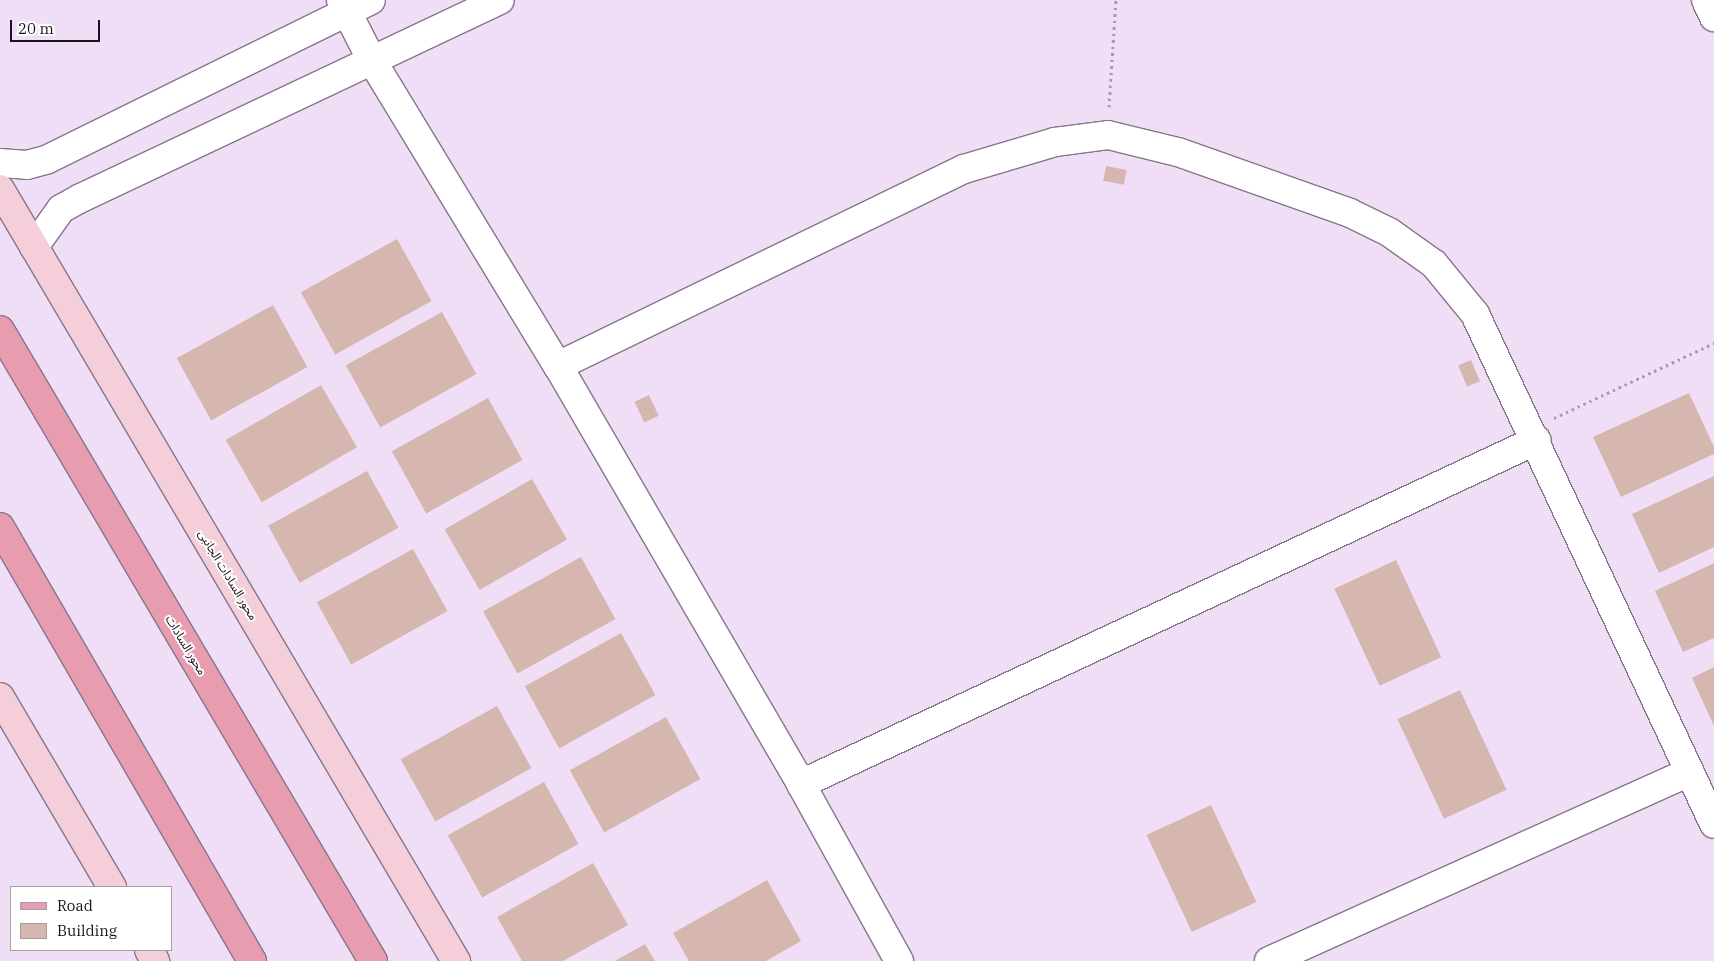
<!DOCTYPE html>
<html>
<head>
<meta charset="utf-8">
<style>
  body { margin:0 }
  #map { position:relative; width:1714px; height:961px; overflow:hidden; background:#f0def7; font-family:"IBM Plex Serif","Noto Sans Arabic",serif }
  div>[style] { position:absolute }
  [style*='--x'] { left:calc(var(--x)*1px); top:calc(var(--y)*1px); width:calc(var(--w)*1px); rotate:calc(var(--a)*1deg) }
  .building>* { inset:0; background:#d6b7af; transform-origin:0 0 }
  .path>* { height:3px; margin-top:-1.5px; transform-origin:0; background:repeating-linear-gradient(90deg,#a799ac 0 2.5px,transparent 0 6.5px) }
  .roads { filter:drop-shadow(1px 0 #85768b) drop-shadow(-1px 0 #85768b) drop-shadow(0 1px #85768b) drop-shadow(0 -1px #85768b) }
  .street>* { height:28px; margin:-14px; padding:0 14px; transform-origin:14px; border-radius:14px; background:#fff }
  .secondary>* { height:28px; margin:-14px; padding:0 14px; transform-origin:14px; border-radius:14px; background:#f4ced8 }
  .primary>* { height:28px; margin:-14px; padding:0 14px; transform-origin:14px; border-radius:14px; background:#e89cb0 }
  span { translate:-50% -50%; white-space:nowrap; text-align:center; line-height:1.15; -webkit-text-stroke:4px #fff; paint-order:stroke }
  .street-label { font-size:12px; color:#18121a }
  .legend { position:absolute; left:10px; top:886px; width:162px; height:65px; box-sizing:border-box; background:#fff; border:1px solid #a3a0a3; margin:0; padding:6px 9px; list-style:none; font-size:15px; color:#18121a }
  .legend li { display:flex; align-items:center; gap:10px; height:25px }
  .legend b { width:25px; border:1px solid #a3a0a3 }
  .scale { position:absolute; left:10px; top:20px; width:90px; height:22px; box-sizing:border-box; border:2px solid #18121a; border-top:0; padding-left:6px; font-size:15px; line-height:18px; white-space:nowrap; color:#18121a; -webkit-text-stroke:4px #fff; paint-order:stroke }
</style>
</head>
<body>
<div id="map">
  <div class="building">
    <i style="left:1106px;top:166px;width:21px;height:15px;rotate:11deg"></i>
    <i style="left:397px;top:239px;width:71px;height:110px;rotate:61deg"></i>
    <i style="left:273px;top:305px;width:71px;height:110px;rotate:61deg"></i>
    <i style="left:442px;top:312px;width:71px;height:110px;rotate:61deg"></i>
    <i style="left:1471px;top:360px;width:23px;height:14px;rotate:67deg"></i>
    <i style="left:321px;top:385px;width:72px;height:110px;rotate:60deg"></i>
    <i style="clip-path:polygon(1689px 393px,1714px 447px,1714px 454px,1621px 497px,1593px 437px)"></i>
    <i style="left:649px;top:395px;width:23px;height:16px;rotate:65deg"></i>
    <i style="left:488px;top:398px;width:71px;height:110px;rotate:61deg"></i>
    <i style="left:367px;top:471px;width:65px;height:113px;rotate:61deg"></i>
    <i style="clip-path:polygon(1714px 476px,1714px 547px,1659px 573px,1632px 514px)"></i>
    <i style="left:532px;top:479px;width:70px;height:101px;rotate:60deg"></i>
    <i style="left:413px;top:549px;width:71px;height:110px;rotate:61deg"></i>
    <i style="left:581px;top:557px;width:71px;height:112px;rotate:61deg"></i>
    <i style="left:1396px;top:560px;width:107px;height:68px;rotate:65deg"></i>
    <i style="clip-path:polygon(1714px 563px,1714px 638px,1683px 652px,1655px 591px)"></i>
    <i style="left:621px;top:633px;width:71px;height:110px;rotate:61deg"></i>
    <i style="clip-path:polygon(1714px 667px,1714px 726px,1692px 678px)"></i>
    <i style="left:1460px;top:690px;width:110px;height:69px;rotate:65deg"></i>
    <i style="left:497px;top:706px;width:71px;height:110px;rotate:61deg"></i>
    <i style="left:666px;top:717px;width:71px;height:110px;rotate:61deg"></i>
    <i style="left:544px;top:782px;width:71px;height:110px;rotate:61deg"></i>
    <i style="left:1211px;top:805px;width:107px;height:71px;rotate:65deg"></i>
    <i style="clip-path:polygon(593px 863px,628px 925px,563px 961px,522px 961px,497px 917px)"></i>
    <i style="clip-path:polygon(767px 880px,801px 941px,766px 961px,689px 961px,673px 933px)"></i>
    <i style="clip-path:polygon(645px 944px,655px 961px,615px 961px)"></i>
  </div>
  <div class="path">
    <i style="--x:1109;--y:107;--w:107;--a:-86.3"></i>
    <i style="--x:1554;--y:418;--w:177;--a:-25.1"></i>
  </div>
  <div class="roads">
    <div class="street">
      <i style="--x:341;--y:0;--w:66;--a:63"></i>
      <i style="--x:371;--y:59;--w:359;--a:58.7"></i>
      <i style="--x:558;--y:366;--w:484;--a:59.8"></i>
      <i style="--x:801;--y:784;--w:202;--a:61"></i>
      <i style="--x:1706;--y:0;--w:19;--a:65"></i>
      <i style="--x:0;--y:163;--w:27;--a:4"></i>
      <i style="--x:27;--y:165;--w:20;--a:-15"></i>
      <i style="--x:46;--y:160;--w:362;--a:-26.2"></i>
      <i style="--x:34;--y:247;--w:47;--a:-54.6"></i>
      <i style="--x:61;--y:209;--w:23;--a:-29"></i>
      <i style="--x:81;--y:198;--w:463;--a:-25.3"></i>
      <i style="--x:558;--y:366;--w:451;--a:-25.9"></i>
      <i style="--x:964;--y:169;--w:95;--a:-16.5"></i>
      <i style="--x:1055;--y:142;--w:53;--a:-7.5"></i>
      <i style="--x:1108;--y:135;--w:72;--a:13.7"></i>
      <i style="--x:1178;--y:152;--w:182;--a:19.5"></i>
      <i style="--x:1350;--y:213;--w:43;--a:26"></i>
      <i style="--x:1389;--y:232;--w:55;--a:35.4"></i>
      <i style="--x:1434;--y:264;--w:65;--a:50.6"></i>
      <i style="--x:1475;--y:314;--w:563;--a:64.89"></i>
      <i style="--x:801;--y:784;--w:812;--a:-25.05"></i>
      <i style="--x:1269;--y:961;--w:461;--a:-24.2"></i>
    </div>
    <div class="secondary">
      <i style="--x:0;--y:189;--w:897;--a:59.43"></i>
      <i style="--x:0;--y:697;--w:221;--a:59.5"></i>
      <i style="--x:149;--y:950;--w:13;--a:61"></i>
    </div>
    <div class="primary">
      <i style="--x:0;--y:330;--w:733;--a:59.41"></i>
      <i style="--x:0;--y:527;--w:502;--a:59.86"></i>
    </div>
  </div>
  <div class="street-label">
    <span style="left:228px;top:575px;rotate:59deg">محور السادات الجانبى</span>
    <span style="left:186px;top:645px;rotate:59deg">محور السادات</span>
  </div>
  <ul class="legend">
  <li><b style="height:6px;background:#e89cb0"></b>Road</li>
  <li><b style="height:14px;background:#d6b7af"></b>Building</li>
  </ul>
  <div class="scale">20 m</div>
</div>
</body>
</html>
